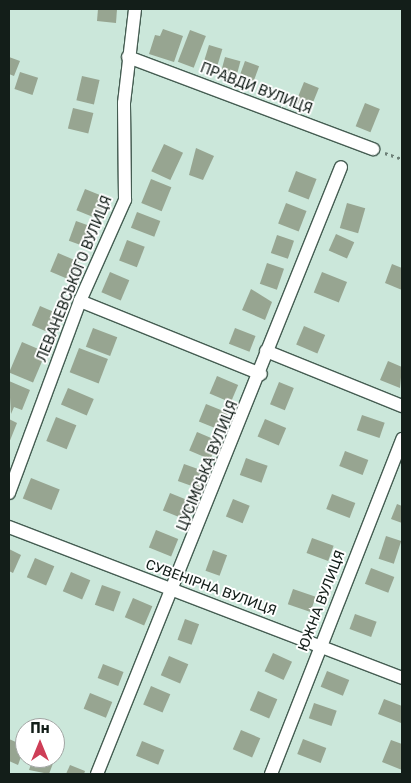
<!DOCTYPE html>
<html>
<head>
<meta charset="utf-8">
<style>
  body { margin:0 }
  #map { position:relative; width:411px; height:783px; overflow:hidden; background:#cbe7da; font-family:Rubik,sans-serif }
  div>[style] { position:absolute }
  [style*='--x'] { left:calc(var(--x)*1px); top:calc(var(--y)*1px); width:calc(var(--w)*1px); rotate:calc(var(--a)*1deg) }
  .building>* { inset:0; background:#97a591; transform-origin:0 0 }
  .path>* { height:2.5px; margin-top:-1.25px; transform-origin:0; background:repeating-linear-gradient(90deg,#6e8178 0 2.5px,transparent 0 6.5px) }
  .roads { filter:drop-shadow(1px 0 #455d52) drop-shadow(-1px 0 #455d52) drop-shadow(0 1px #455d52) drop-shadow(0 -1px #455d52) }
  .minor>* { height:12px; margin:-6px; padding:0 6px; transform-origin:6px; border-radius:6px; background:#fff }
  span { translate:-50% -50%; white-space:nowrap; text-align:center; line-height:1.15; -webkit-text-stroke:4px #fff; paint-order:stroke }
  .street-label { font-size:14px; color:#131e19 }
  .frame { position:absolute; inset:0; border:10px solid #131e19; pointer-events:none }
  .north { position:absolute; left:15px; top:718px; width:50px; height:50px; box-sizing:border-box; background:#fff; border:1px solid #a1a5a3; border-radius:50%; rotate:0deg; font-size:14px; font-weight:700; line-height:20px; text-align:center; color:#131e19 }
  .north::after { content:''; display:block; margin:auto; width:18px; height:22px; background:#ce3e57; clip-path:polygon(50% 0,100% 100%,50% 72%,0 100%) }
</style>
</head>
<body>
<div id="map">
  <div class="building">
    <i style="clip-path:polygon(98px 9px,117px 9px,116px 23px,97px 21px)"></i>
    <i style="clip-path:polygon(163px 29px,183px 36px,174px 62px,149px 54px,155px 35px,160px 36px)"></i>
    <i style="left:190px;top:30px;width:17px;height:34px;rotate:21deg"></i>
    <i style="left:209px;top:45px;width:14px;height:22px;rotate:17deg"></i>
    <i style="clip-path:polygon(9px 57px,20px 61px,14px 76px,9px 74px)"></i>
    <i style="left:225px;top:57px;width:16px;height:17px;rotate:15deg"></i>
    <i style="left:245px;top:61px;width:15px;height:21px;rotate:20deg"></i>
    <i style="left:20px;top:72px;width:19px;height:18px;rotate:18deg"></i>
    <i style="left:82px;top:76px;width:18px;height:25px;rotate:13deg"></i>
    <i style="left:304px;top:82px;width:16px;height:22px;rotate:22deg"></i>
    <i style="left:365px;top:103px;width:16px;height:25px;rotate:22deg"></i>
    <i style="left:73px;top:108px;width:21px;height:21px;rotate:14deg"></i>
    <i style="left:164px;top:144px;width:21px;height:30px;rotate:25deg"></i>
    <i style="clip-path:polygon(196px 148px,214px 156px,203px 180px,189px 175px)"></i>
    <i style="left:296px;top:171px;width:22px;height:22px;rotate:21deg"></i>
    <i style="left:151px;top:179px;width:22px;height:26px;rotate:22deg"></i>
    <i style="left:85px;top:189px;width:24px;height:23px;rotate:22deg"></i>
    <i style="left:286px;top:203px;width:22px;height:22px;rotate:21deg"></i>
    <i style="left:347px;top:203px;width:19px;height:26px;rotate:16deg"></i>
    <i style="left:137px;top:212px;width:25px;height:17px;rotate:21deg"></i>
    <i style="left:76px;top:221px;width:20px;height:21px;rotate:20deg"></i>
    <i style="left:336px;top:234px;width:20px;height:18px;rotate:24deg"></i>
    <i style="left:277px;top:235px;width:18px;height:19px;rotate:19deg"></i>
    <i style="left:127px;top:240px;width:19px;height:22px;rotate:21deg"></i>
    <i style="left:58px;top:253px;width:23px;height:20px;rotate:23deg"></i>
    <i style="left:267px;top:263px;width:18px;height:22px;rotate:19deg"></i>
    <i style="clip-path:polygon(392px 264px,402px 268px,402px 290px,385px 283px)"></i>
    <i style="left:110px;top:272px;width:21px;height:22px;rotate:23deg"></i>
    <i style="left:322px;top:272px;width:27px;height:22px;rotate:22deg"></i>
    <i style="clip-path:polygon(251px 289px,272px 302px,265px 320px,242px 310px)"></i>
    <i style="left:40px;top:306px;width:21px;height:21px;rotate:23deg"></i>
    <i style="left:304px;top:326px;width:23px;height:20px;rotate:23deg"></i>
    <i style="left:93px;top:328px;width:26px;height:20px;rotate:21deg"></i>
    <i style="left:235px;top:328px;width:22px;height:17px;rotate:21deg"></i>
    <i style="left:22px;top:342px;width:26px;height:33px;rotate:23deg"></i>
    <i style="left:79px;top:348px;width:31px;height:26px;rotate:21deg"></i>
    <i style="clip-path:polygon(388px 361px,402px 367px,400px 388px,380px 380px)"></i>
    <i style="left:217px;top:376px;width:23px;height:19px;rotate:23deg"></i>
    <i style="clip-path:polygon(9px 381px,30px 390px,22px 410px,14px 407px,11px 414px)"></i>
    <i style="left:279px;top:382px;width:16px;height:24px;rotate:22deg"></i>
    <i style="left:68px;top:388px;width:28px;height:18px;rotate:23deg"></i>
    <i style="left:206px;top:404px;width:24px;height:19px;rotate:22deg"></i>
    <i style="left:362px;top:415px;width:24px;height:16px;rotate:19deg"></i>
    <i style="left:56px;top:417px;width:22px;height:26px;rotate:22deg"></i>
    <i style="clip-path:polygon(9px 419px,17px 423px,9px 443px)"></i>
    <i style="left:265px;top:419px;width:23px;height:19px;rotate:23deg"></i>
    <i style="left:197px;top:432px;width:23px;height:20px;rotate:23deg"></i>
    <i style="left:345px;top:451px;width:25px;height:16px;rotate:21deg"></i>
    <i style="left:246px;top:458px;width:23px;height:18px;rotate:20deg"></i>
    <i style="left:184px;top:464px;width:23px;height:18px;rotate:20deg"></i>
    <i style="left:31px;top:478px;width:31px;height:22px;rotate:22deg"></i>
    <i style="left:170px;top:493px;width:24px;height:19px;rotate:22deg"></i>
    <i style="left:332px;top:494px;width:25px;height:16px;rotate:21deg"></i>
    <i style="left:233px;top:499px;width:18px;height:19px;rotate:22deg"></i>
    <i style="clip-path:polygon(397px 504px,402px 506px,402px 523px,391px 519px)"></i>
    <i style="left:156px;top:530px;width:24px;height:19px;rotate:22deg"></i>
    <i style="left:386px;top:536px;width:16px;height:24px;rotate:18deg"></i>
    <i style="left:312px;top:538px;width:23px;height:16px;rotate:20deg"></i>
    <i style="clip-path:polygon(9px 549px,21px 555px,13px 573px,9px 571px)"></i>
    <i style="left:213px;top:550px;width:15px;height:22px;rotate:20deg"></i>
    <i style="left:35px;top:558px;width:21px;height:21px;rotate:23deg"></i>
    <i style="left:371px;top:568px;width:25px;height:17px;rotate:21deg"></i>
    <i style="left:71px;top:572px;width:21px;height:21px;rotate:23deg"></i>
    <i style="left:102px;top:585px;width:20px;height:21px;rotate:20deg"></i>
    <i style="left:293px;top:589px;width:24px;height:16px;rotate:19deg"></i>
    <i style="left:133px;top:598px;width:21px;height:21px;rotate:23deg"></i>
    <i style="left:355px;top:614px;width:23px;height:16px;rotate:20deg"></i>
    <i style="left:185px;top:619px;width:15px;height:22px;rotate:20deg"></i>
    <i style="left:273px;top:653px;width:21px;height:20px;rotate:25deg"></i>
    <i style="left:169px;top:656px;width:21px;height:21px;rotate:23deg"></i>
    <i style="left:103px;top:664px;width:22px;height:15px;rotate:21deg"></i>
    <i style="left:327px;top:671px;width:24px;height:17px;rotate:22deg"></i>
    <i style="left:151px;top:686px;width:21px;height:20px;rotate:23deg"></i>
    <i style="left:258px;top:691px;width:21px;height:21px;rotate:23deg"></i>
    <i style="left:90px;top:693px;width:24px;height:17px;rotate:22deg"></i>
    <i style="clip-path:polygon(384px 699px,402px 706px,401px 723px,378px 714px)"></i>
    <i style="left:314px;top:703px;width:24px;height:16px;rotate:19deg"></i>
    <i style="left:241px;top:730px;width:21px;height:21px;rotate:23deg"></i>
    <i style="clip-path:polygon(9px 739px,25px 746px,18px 765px,9px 761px)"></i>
    <i style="left:303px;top:739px;width:25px;height:16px;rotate:21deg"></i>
    <i style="clip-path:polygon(391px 740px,402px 744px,402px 770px,382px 762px)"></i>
    <i style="left:142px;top:741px;width:24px;height:16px;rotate:22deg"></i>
    <i style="clip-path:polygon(33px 758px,55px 758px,49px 774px,29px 770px)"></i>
    <i style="clip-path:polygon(70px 765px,85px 771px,84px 774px,66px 774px)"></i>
  </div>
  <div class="path">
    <i style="--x:385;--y:153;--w:18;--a:19"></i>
  </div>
  <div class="roads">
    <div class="minor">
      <i style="--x:128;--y:57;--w:262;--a:20.6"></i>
      <i style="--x:80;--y:301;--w:195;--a:22"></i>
      <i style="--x:266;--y:351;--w:147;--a:22"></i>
      <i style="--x:9;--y:493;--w:205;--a:-69.7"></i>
      <i style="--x:80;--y:301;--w:111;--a:-66"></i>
      <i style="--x:125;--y:200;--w:97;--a:-90.6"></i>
      <i style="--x:124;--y:103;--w:95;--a:-83.3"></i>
      <i style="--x:9;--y:527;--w:421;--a:21"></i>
      <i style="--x:97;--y:774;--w:654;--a:-68.1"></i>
      <i style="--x:271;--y:774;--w:360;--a:-68.6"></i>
    </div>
  </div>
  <div class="street-label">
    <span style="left:256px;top:89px;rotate:21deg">ПРАВДИ ВУЛИЦЯ</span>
    <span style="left:75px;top:279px;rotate:-68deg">ЛЕВАНЕВСЬКОГО ВУЛИЦЯ</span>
    <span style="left:208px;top:466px;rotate:-68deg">ЦУСІМСЬКА ВУЛИЦЯ</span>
    <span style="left:211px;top:588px;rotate:20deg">СУВЕНІРНА ВУЛИЦЯ</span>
    <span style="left:322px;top:601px;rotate:-69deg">ЮЖНА ВУЛИЦЯ</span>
  </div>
  <div class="frame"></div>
  <div class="north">Пн</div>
</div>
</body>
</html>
